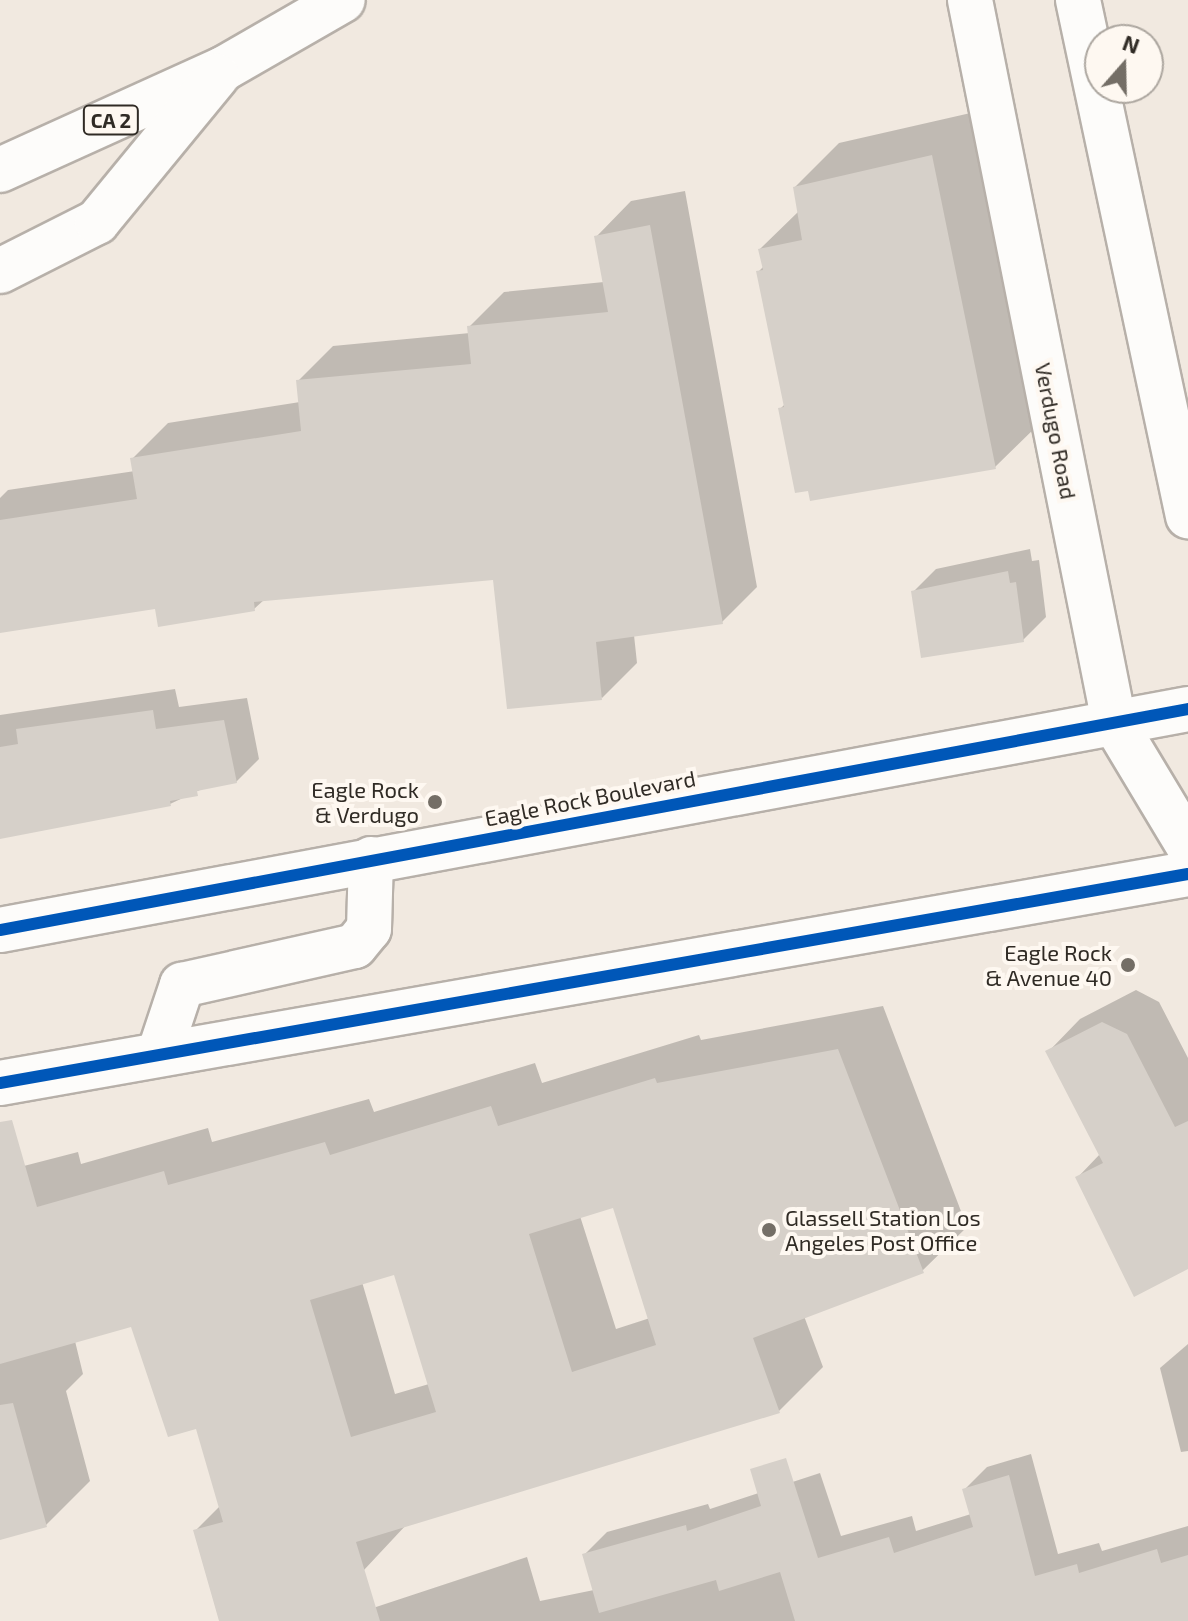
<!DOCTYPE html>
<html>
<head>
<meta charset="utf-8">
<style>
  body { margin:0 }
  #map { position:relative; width:1188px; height:1621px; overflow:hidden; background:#f1e9e0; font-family:"Exo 2",sans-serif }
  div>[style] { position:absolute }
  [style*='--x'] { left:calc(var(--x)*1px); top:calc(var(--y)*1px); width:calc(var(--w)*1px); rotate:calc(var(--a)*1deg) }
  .shadow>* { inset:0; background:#0003 }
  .building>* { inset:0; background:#d6d0c9 }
  .roads { filter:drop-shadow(2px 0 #b7b0a9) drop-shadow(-2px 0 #b7b0a9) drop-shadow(0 2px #b7b0a9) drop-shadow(0 -2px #b7b0a9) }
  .secondary>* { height:44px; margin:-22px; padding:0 22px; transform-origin:22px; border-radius:22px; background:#fdfcfa }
  .motorway>* { height:44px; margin:-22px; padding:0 22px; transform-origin:22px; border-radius:22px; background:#fdfcfa }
  .cycleway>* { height:12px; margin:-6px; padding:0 6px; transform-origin:6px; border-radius:6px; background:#0057b8 }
  .dots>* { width:22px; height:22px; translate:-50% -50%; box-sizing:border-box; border:4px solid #fef8f1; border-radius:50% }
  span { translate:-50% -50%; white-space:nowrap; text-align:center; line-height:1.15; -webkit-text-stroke:8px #fef8f1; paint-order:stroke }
  .shield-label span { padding:2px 6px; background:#fef8f1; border:2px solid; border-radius:6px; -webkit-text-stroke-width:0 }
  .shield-label { font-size:20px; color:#302b25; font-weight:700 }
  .street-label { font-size:22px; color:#302b25 }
  .poi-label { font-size:22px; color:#302b25 }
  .right { translate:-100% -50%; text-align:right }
  .left { translate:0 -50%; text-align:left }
  .north { position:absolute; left:1084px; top:24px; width:80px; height:80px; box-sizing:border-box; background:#fef8f1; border:2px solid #aca69f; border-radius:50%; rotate:20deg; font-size:22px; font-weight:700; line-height:32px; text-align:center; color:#302b25 }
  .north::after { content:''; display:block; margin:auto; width:28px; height:36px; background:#746e66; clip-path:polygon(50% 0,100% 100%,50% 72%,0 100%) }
</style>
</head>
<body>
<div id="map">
  <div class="shadow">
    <i style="clip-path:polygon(975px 112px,1040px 423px,995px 467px,780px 409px,786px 403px,758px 272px,764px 266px,760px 249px,799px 211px,795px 187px,839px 143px)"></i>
    <i style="clip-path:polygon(685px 191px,757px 587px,722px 622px,634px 635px,637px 663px,602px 698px,495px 578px,265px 599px,254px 609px,157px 607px,0 630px,0 498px,8px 490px,135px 471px,133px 458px,168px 423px,300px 402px,298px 381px,333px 346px,470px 333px,469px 327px,504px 292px,604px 282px,596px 237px,631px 201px)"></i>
    <i style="clip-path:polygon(1030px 549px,1032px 561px,1039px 560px,1046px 617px,1023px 640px,913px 592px,936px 569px)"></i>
    <i style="clip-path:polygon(175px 689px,179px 707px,247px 698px,259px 759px,236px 782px,204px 788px,170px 804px,0 838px,0 715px)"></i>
    <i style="clip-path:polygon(1136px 990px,1159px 1002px,1188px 1058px,1188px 1267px,1078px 1177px,1100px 1154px,1048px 1052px,1080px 1019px)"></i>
    <i style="clip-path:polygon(evenodd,883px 1006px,967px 1227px,922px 1271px,804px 1316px,823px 1367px,779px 1411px,407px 1524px,364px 1570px,195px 1531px,220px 1506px,197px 1426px,133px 1325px,75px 1341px,83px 1374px,66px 1391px,90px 1481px,46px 1525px,0 1538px,0 1184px,16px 1168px,78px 1152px,81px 1164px,208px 1128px,212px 1142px,369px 1099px,374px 1112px,535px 1063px,542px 1083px,699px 1035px,701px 1040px,883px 1006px,614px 1206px,650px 1318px,616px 1329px,580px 1216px,614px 1206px,883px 1006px,396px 1272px,429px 1384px,395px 1394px,362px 1282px,396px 1272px)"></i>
    <i style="clip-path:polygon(1188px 1344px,1188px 1451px,1181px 1452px,1160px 1368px)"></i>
    <i style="clip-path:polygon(1031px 1454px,1058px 1554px,1099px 1543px,1102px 1551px,1188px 1526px,1188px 1621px,361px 1621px,376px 1607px,527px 1557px,540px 1601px,594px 1590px,584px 1555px,607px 1532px,708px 1504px,710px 1509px,820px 1473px,841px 1536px,912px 1516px,916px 1531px,971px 1514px,964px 1490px,987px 1467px)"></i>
  </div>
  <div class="building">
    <i style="clip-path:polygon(932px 155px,996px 469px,810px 501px,808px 491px,795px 493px,778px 408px,784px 407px,756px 271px,763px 270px,758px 249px,802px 240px,793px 187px)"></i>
    <i style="clip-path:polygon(650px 225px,723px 624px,596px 642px,602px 700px,507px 709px,493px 580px,254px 602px,255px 611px,158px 627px,155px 609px,0 633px,0 520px,137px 499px,130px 458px,301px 431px,296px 380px,471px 364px,467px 326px,608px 312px,594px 236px)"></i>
    <i style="clip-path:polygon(1008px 571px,1010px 583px,1016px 582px,1024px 642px,921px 658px,911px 591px)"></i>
    <i style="clip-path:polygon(153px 710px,156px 729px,224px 720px,237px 783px,197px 791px,198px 796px,170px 801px,171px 806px,0 839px,0 747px,18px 744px,16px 729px)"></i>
    <i style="clip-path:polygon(1102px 1022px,1127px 1034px,1175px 1127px,1188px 1121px,1188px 1269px,1134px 1297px,1075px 1177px,1103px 1163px,1045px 1051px)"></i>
    <i style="clip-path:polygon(evenodd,838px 1049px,924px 1273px,753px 1338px,780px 1413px,356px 1542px,380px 1621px,219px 1621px,193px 1530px,223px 1522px,196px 1429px,168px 1437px,131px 1327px,0 1364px,0 1122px,12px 1120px,37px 1207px,164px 1171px,168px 1185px,325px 1142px,330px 1155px,491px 1106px,498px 1126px,655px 1078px,657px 1083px,838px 1049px,613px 1208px,656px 1345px,572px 1372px,529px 1234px,613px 1208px,838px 1049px,394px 1275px,436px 1412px,351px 1437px,310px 1300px,394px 1275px)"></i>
    <i style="clip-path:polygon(13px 1403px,47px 1527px,0 1540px,0 1405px)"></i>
    <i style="clip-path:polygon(786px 1458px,818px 1558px,889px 1537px,894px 1553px,973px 1527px,962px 1489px,1009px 1475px,1035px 1576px,1077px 1564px,1079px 1573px,1157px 1549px,1161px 1563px,1188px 1555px,1188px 1621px,795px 1621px,780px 1572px,719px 1591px,716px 1580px,599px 1613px,582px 1554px,686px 1525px,687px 1531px,761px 1506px,750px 1469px)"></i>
  </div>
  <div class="roads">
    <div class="secondary">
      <i style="--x:970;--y:0;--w:736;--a:78.72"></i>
      <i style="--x:1114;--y:722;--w:144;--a:59"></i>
      <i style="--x:1078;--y:0;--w:528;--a:77.97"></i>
      <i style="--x:0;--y:930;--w:1208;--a:-10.54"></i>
      <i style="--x:159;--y:1054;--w:73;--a:-71.6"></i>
      <i style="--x:182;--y:985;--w:177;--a:-12.7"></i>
      <i style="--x:355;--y:946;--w:22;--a:-51"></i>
      <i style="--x:369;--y:929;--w:70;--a:-88.4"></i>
      <i style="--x:0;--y:1083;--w:1206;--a:-9.98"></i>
    </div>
    <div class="motorway">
      <i style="--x:0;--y:170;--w:245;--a:-24.4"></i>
      <i style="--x:223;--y:69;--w:138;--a:-29.9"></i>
      <i style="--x:0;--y:271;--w:109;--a:-26.8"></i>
      <i style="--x:97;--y:222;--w:189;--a:-50.6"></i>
    </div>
  </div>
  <div class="cycleway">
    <i style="--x:0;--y:930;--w:1208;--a:-10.54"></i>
    <i style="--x:0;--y:1083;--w:1206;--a:-9.98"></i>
  </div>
  <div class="dots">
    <i style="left:435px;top:802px;background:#746e66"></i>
    <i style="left:1128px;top:965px;background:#746e66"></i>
    <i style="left:769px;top:1230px;background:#746e66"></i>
  </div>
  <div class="shield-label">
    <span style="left:111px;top:120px">CA 2</span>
  </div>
  <div class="street-label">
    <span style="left:1056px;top:431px;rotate:79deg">Verdugo Road</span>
    <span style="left:590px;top:798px;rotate:-11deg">Eagle Rock Boulevard</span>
  </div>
  <div class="poi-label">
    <span class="right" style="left:419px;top:802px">Eagle Rock<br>&amp; Verdugo</span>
    <span class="right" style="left:1112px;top:965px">Eagle Rock<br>&amp; Avenue 40</span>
    <span class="left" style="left:785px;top:1230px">Glassell Station Los<br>Angeles Post Office</span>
  </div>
  <div class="north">N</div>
</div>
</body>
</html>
